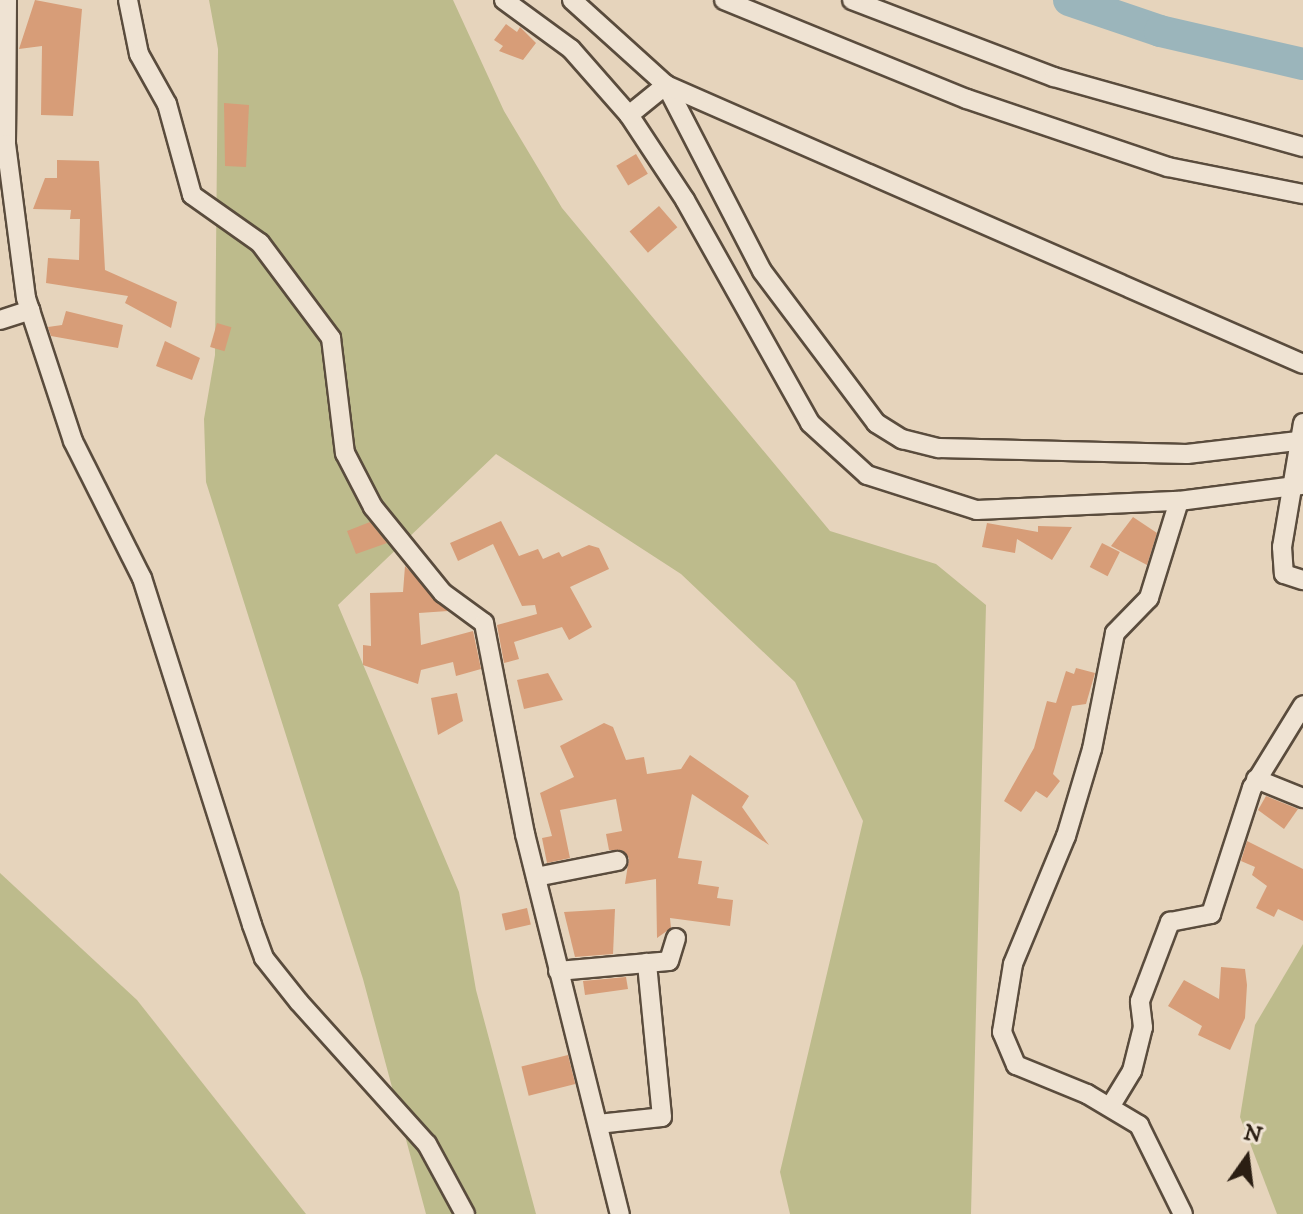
<!DOCTYPE html>
<html>
<head>
<meta charset="utf-8">
<style>
  body { margin:0 }
  #map { position:relative; width:1303px; height:1214px; overflow:hidden; background:#e6d4bc; font-family:"IM FELL DW Pica",serif }
  div>[style] { position:absolute }
  [style*='--x'] { left:calc(var(--x)*1px); top:calc(var(--y)*1px); width:calc(var(--w)*1px); rotate:calc(var(--a)*1deg) }
  .green>* { inset:0; background:#bdbb8c }
  .river>* { height:32px; margin:-16px; padding:0 16px; transform-origin:16px; border-radius:16px; background:#9bb5bb }
  .building>* { inset:0; background:#d79d78; transform-origin:0 0 }
  .roads { filter:drop-shadow(2px 0 #5a4c3d) drop-shadow(-2px 0 #5a4c3d) drop-shadow(0 2px #5a4c3d) drop-shadow(0 -2px #5a4c3d) }
  .minor>* { height:18px; margin:-9px; padding:0 9px; transform-origin:9px; border-radius:9px; background:#efe3d3 }
  span { translate:-50% -50%; white-space:nowrap; text-align:center; line-height:1.15; -webkit-text-stroke:8px #efe3d3; paint-order:stroke }
  .north { position:absolute; left:1207px; top:1118px; width:80px; height:80px; -webkit-text-stroke:6px #efe3d3; paint-order:stroke; rotate:14deg; font-size:22px; font-weight:700; line-height:32px; text-align:center; color:#2b1e13 }
  .north::after { content:''; display:block; margin:auto; width:28px; height:36px; background:#2b1e13; clip-path:polygon(50% 0,100% 100%,50% 72%,0 100%) }
</style>
</head>
<body>
<div id="map">
  <div class="green">
    <i style="clip-path:polygon(209px 0,453px 0,504px 111px,562px 208px,830px 531px,936px 564px,986px 605px,971px 1214px,790px 1214px,780px 1172px,863px 821px,795px 682px,681px 574px,496px 454px,338px 605px,459px 892px,476px 990px,536px 1214px,426px 1214px,363px 979px,206px 482px,204px 419px,215px 355px,218px 49px)"></i>
    <i style="clip-path:polygon(0 873px,137px 1000px,306px 1214px,0 1214px)"></i>
    <i style="clip-path:polygon(1303px 944px,1303px 1214px,1277px 1214px,1240px 1117px,1255px 1025px)"></i>
  </div>
  <div class="river">
    <i style="--x:1069;--y:0;--w:96;--a:18.8"></i>
    <i style="--x:1160;--y:31;--w:147;--a:13"></i>
  </div>
  <div class="building">
    <i style="clip-path:polygon(35px 0,82px 9px,73px 116px,41px 115px,42px 46px,19px 49px)"></i>
    <i style="clip-path:polygon(506px 24px,517px 32px,520px 27px,536px 43px,523px 60px,499px 51px,503px 46px,494px 40px)"></i>
    <i style="clip-path:polygon(224px 103px,249px 105px,246px 167px,225px 166px)"></i>
    <i style="left:636px;top:154px;width:23px;height:23px;rotate:59deg"></i>
    <i style="clip-path:polygon(57px 160px,99px 161px,105px 270px,177px 302px,171px 328px,125px 303px,128px 296px,46px 283px,48px 258px,79px 260px,80px 219px,70px 219px,71px 210px,33px 209px,45px 178px,57px 178px)"></i>
    <i style="left:659px;top:206px;width:28px;height:39px;rotate:49deg"></i>
    <i style="clip-path:polygon(66px 311px,123px 325px,118px 348px,51px 336px,48px 327px,62px 325px)"></i>
    <i style="left:217px;top:323px;width:15px;height:25px;rotate:16deg"></i>
    <i style="clip-path:polygon(165px 341px,200px 358px,192px 380px,156px 366px)"></i>
    <i style="clip-path:polygon(1133px 517px,1157px 533px,1147px 565px,1111px 546px)"></i>
    <i style="clip-path:polygon(501px 521px,519px 556px,538px 549px,543px 559px,559px 552px,562px 557px,589px 545px,599px 548px,609px 569px,570px 587px,592px 627px,569px 640px,562px 627px,514px 642px,519px 659px,504px 663px,497px 625px,537px 614px,535px 605px,522px 606px,493px 544px,458px 561px,450px 543px)"></i>
    <i style="clip-path:polygon(370px 522px,387px 543px,356px 554px,347px 531px)"></i>
    <i style="clip-path:polygon(987px 523px,1038px 532px,1038px 526px,1072px 527px,1052px 560px,1017px 539px,1015px 553px,982px 547px)"></i>
    <i style="left:1102px;top:543px;width:20px;height:27px;rotate:27deg"></i>
    <i style="clip-path:polygon(405px 566px,448px 611px,419px 613px,421px 645px,473px 631px,481px 669px,456px 676px,453px 662px,421px 670px,418px 684px,363px 665px,363px 645px,371px 646px,370px 593px,403px 592px)"></i>
    <i style="clip-path:polygon(1076px 668px,1095px 673px,1086px 704px,1072px 706px,1053px 774px,1060px 781px,1047px 798px,1036px 791px,1021px 812px,1004px 801px,1034px 748px,1047px 701px,1056px 703px,1066px 671px,1074px 674px)"></i>
    <i style="clip-path:polygon(548px 673px,563px 700px,524px 709px,517px 680px)"></i>
    <i style="clip-path:polygon(457px 693px,463px 721px,438px 735px,431px 698px)"></i>
    <i style="clip-path:polygon(604px 723px,613px 727px,626px 760px,644px 757px,647px 774px,681px 769px,690px 755px,749px 796px,742px 807px,769px 845px,692px 794px,678px 858px,702px 861px,698px 884px,719px 887px,717px 898px,733px 900px,730px 926px,670px 918px,671px 928px,657px 938px,656px 879px,625px 884px,629px 858px,622px 850px,609px 850px,606px 834px,622px 831px,616px 799px,560px 810px,570px 858px,547px 863px,542px 838px,552px 836px,540px 793px,574px 777px,560px 746px)"></i>
    <i style="clip-path:polygon(1266px 796px,1298px 809px,1284px 829px,1258px 810px)"></i>
    <i style="clip-path:polygon(1247px 841px,1303px 869px,1303px 921px,1278px 909px,1274px 917px,1256px 908px,1267px 886px,1252px 875px,1255px 867px,1241px 861px)"></i>
    <i style="left:527px;top:908px;width:17px;height:26px;rotate:77deg"></i>
    <i style="clip-path:polygon(615px 909px,613px 954px,575px 957px,564px 912px)"></i>
    <i style="clip-path:polygon(1221px 967px,1245px 969px,1247px 985px,1245px 1018px,1230px 1050px,1198px 1035px,1202px 1026px,1168px 1006px,1184px 980px,1219px 999px)"></i>
    <i style="clip-path:polygon(626px 977px,628px 989px,585px 995px,583px 981px)"></i>
    <i style="left:568px;top:1055px;width:30px;height:48px;rotate:76deg"></i>
  </div>
  <div class="roads">
    <div class="minor">
      <i style="--x:7;--y:0;--w:144;--a:90.4"></i>
      <i style="--x:6;--y:144;--w:155;--a:82.6"></i>
      <i style="--x:26;--y:298;--w:151;--a:71.8"></i>
      <i style="--x:73;--y:441;--w:153;--a:63.3"></i>
      <i style="--x:142;--y:578;--w:364;--a:72.4"></i>
      <i style="--x:252;--y:925;--w:35;--a:70"></i>
      <i style="--x:264;--y:958;--w:56;--a:51.5"></i>
      <i style="--x:299;--y:1002;--w:191;--a:48"></i>
      <i style="--x:427;--y:1144;--w:80;--a:61.5"></i>
      <i style="--x:128;--y:0;--w:55;--a:78.5"></i>
      <i style="--x:139;--y:54;--w:57;--a:60.8"></i>
      <i style="--x:167;--y:104;--w:94;--a:74.6"></i>
      <i style="--x:192;--y:195;--w:83;--a:35.2"></i>
      <i style="--x:260;--y:243;--w:119;--a:53.2"></i>
      <i style="--x:331;--y:338;--w:116;--a:83.1"></i>
      <i style="--x:345;--y:453;--w:61;--a:62.6"></i>
      <i style="--x:373;--y:507;--w:111;--a:50.9"></i>
      <i style="--x:443;--y:593;--w:51;--a:36.2"></i>
      <i style="--x:484;--y:623;--w:215;--a:79"></i>
      <i style="--x:525;--y:834;--w:392;--a:76"></i>
      <i style="--x:504;--y:0;--w:83;--a:36.2"></i>
      <i style="--x:571;--y:49;--w:88;--a:48.7"></i>
      <i style="--x:629;--y:115;--w:102;--a:56.6"></i>
      <i style="--x:685;--y:200;--w:256;--a:60.7"></i>
      <i style="--x:810;--y:423;--w:77;--a:42.4"></i>
      <i style="--x:867;--y:475;--w:115;--a:17.7"></i>
      <i style="--x:977;--y:510;--w:202;--a:-2.6"></i>
      <i style="--x:1179;--y:501;--w:125;--a:-7.4"></i>
      <i style="--x:572;--y:0;--w:127;--a:42.1"></i>
      <i style="--x:666;--y:85;--w:209;--a:62.7"></i>
      <i style="--x:762;--y:271;--w:190;--a:53.1"></i>
      <i style="--x:876;--y:423;--w:31;--a:32"></i>
      <i style="--x:902;--y:439;--w:38;--a:14"></i>
      <i style="--x:939;--y:448;--w:248;--a:1.4"></i>
      <i style="--x:1187;--y:454;--w:112;--a:-6.7"></i>
      <i style="--x:724;--y:0;--w:262;--a:22.2"></i>
      <i style="--x:967;--y:99;--w:212;--a:18.7"></i>
      <i style="--x:1168;--y:167;--w:138;--a:11.3"></i>
      <i style="--x:852;--y:0;--w:216;--a:20.9"></i>
      <i style="--x:1054;--y:77;--w:259;--a:15.7"></i>
      <i style="--x:629;--y:115;--w:48;--a:-39"></i>
      <i style="--x:666;--y:85;--w:695;--a:23.65"></i>
      <i style="--x:0;--y:320;--w:32;--a:-18"></i>
      <i style="--x:1303;--y:423;--w:126;--a:99.6"></i>
      <i style="--x:1282;--y:547;--w:27;--a:86"></i>
      <i style="--x:1284;--y:574;--w:20;--a:18"></i>
      <i style="--x:1179;--y:501;--w:102;--a:107.2"></i>
      <i style="--x:1149;--y:598;--w:49;--a:134.2"></i>
      <i style="--x:1115;--y:633;--w:118;--a:101.2"></i>
      <i style="--x:1092;--y:749;--w:91;--a:106.6"></i>
      <i style="--x:1066;--y:836;--w:139;--a:112.5"></i>
      <i style="--x:1013;--y:964;--w:69;--a:99.2"></i>
      <i style="--x:1002;--y:1032;--w:36;--a:67"></i>
      <i style="--x:1016;--y:1065;--w:77;--a:22.2"></i>
      <i style="--x:1087;--y:1094;--w:61;--a:30.8"></i>
      <i style="--x:1139;--y:1125;--w:99;--a:63.7"></i>
      <i style="--x:1256;--y:779;--w:51;--a:22"></i>
      <i style="--x:536;--y:877;--w:83;--a:-11.2"></i>
      <i style="--x:558;--y:971;--w:111;--a:-5.1"></i>
      <i style="--x:669;--y:961;--w:24;--a:-73"></i>
      <i style="--x:1110;--y:1107;--w:42;--a:-58.6"></i>
      <i style="--x:1132;--y:1071;--w:45;--a:-76"></i>
      <i style="--x:1143;--y:1027;--w:26;--a:-97"></i>
      <i style="--x:1140;--y:1001;--w:85;--a:-69.2"></i>
      <i style="--x:1170;--y:922;--w:42;--a:-11"></i>
      <i style="--x:1211;--y:914;--w:133;--a:-72"></i>
      <i style="--x:1252;--y:788;--w:97;--a:-58.4"></i>
      <i style="--x:598;--y:1124;--w:64;--a:-6.2"></i>
      <i style="--x:662;--y:1117;--w:155;--a:-95.6"></i>
    </div>
  </div>
  <div class="north">N</div>
</div>
</body>
</html>
